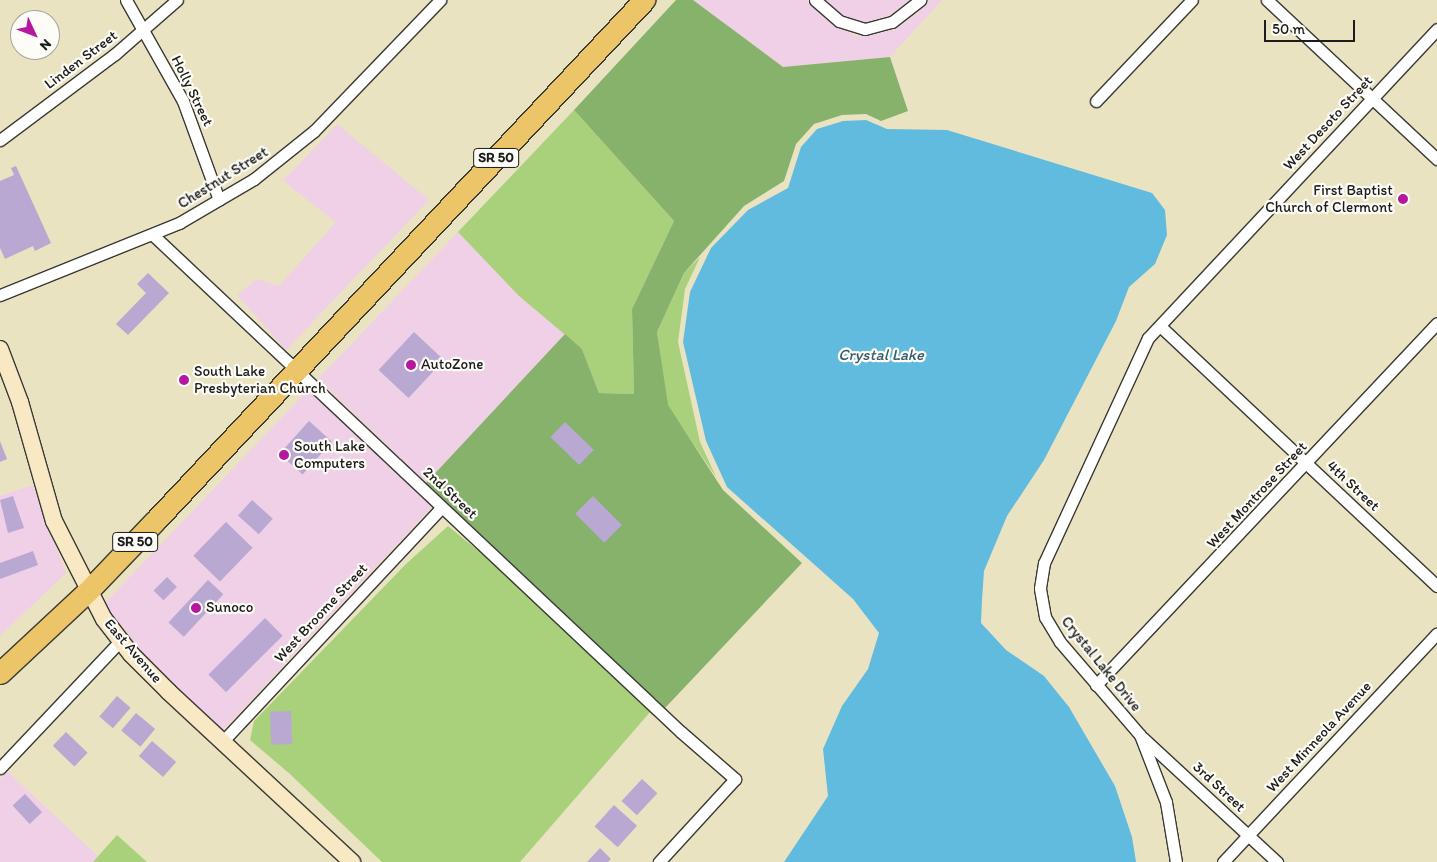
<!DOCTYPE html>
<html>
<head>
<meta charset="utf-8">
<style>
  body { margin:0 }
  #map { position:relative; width:1437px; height:862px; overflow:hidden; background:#e9e3c2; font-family:Itim,sans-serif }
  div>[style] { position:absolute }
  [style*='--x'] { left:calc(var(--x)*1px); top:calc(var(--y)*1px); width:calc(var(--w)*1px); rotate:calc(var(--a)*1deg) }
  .built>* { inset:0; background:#efd0e6 }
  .green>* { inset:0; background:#a9d07b }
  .forest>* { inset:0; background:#86b26b }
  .water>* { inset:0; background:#60bbde }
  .building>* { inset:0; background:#b9a8d2; transform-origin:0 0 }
  .roads { filter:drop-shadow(1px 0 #3b3a35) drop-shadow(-1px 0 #3b3a35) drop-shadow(0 1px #3b3a35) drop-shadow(0 -1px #3b3a35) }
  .street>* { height:11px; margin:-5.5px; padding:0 5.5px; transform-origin:5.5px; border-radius:5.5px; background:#fff }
  .secondary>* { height:16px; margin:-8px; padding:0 8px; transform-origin:8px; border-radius:8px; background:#f8e8c3 }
  .highway>* { height:21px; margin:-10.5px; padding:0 10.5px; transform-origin:10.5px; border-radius:10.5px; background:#edc569 }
  .dots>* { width:14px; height:14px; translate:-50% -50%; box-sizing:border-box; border:2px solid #fdfcf7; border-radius:50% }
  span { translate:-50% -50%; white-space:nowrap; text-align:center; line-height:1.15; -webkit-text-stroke:4.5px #fdfcf7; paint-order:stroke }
  .shield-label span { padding:1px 4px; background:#fdfcf7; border:1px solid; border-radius:4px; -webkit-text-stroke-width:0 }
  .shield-label { font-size:14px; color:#1c1c1c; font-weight:700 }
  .street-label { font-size:15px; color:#1c1c1c }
  .poi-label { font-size:15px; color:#1c1c1c }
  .right { translate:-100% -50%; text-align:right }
  .left { translate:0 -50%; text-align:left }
  .water-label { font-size:16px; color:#375c6a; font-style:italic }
  .north { position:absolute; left:10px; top:10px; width:50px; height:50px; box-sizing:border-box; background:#fdfcf7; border:1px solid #a3a29f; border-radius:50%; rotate:133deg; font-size:14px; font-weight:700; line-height:20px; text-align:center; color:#1c1c1c }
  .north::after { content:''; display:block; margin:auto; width:18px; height:22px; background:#b5179e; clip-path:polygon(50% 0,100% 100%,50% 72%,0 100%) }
  .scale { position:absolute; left:1264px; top:20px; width:91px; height:22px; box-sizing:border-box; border:2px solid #1c1c1c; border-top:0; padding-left:6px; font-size:15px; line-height:18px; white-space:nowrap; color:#1c1c1c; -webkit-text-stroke:4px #fdfcf7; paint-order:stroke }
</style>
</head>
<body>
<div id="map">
  <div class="built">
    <i style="clip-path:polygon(693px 0,806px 0,836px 26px,857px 36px,879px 34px,896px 28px,914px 16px,929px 0,942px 0,890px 57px,783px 67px)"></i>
    <i style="clip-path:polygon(824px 0,910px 0,888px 16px,864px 23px,842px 15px)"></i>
    <i style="clip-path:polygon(337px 124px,429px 200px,286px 350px,237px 295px,257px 279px,279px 286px,336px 222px,283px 181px)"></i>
    <i style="clip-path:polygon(458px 232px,519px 296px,565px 334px,426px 483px,318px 379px)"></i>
    <i style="clip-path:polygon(309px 389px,433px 506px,221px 732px,136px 649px,103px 605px)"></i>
    <i style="clip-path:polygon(33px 485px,66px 573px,0 636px,0 496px)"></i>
    <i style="clip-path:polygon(7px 771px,98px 856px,93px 862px,0 862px,0 779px)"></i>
  </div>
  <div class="green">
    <i style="clip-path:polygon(574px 110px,674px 221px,632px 309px,634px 394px,599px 393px,582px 349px,519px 296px,458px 232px)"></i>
    <i style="clip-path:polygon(700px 257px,685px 289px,678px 342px,700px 442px,716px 477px,667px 405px,657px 332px,684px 273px)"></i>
    <i style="clip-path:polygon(448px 526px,521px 586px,651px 711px,520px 862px,382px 862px,290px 774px,250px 740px,254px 721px,406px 564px)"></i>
    <i style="clip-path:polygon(117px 835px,147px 862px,93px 862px)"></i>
  </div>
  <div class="forest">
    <i style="clip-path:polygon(676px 0,693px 0,783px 67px,890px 57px,908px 111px,881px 121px,866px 114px,842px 115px,814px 124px,796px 144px,784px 181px,744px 206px,684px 273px,657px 332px,668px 405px,723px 490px,802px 563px,665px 708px,426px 483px,565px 334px,582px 349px,599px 393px,634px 394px,632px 309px,674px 221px,574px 110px)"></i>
  </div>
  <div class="water">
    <i style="clip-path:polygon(866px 120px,887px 129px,947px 130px,1152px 193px,1165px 210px,1167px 235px,1155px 264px,1129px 287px,1116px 321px,1044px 460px,1007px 516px,984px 571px,982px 600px,981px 623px,1006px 650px,1044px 676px,1069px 707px,1115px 786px,1132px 837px,1136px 862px,784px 862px,828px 796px,823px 749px,842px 706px,868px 669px,879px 633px,853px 599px,727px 487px,706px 441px,683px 342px,690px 292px,711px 248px,748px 210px,788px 188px,801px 147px,817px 129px,843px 121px)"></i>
  </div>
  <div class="building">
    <i style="clip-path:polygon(16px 166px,51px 243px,35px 251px,33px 246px,5px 259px,0 248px,0 181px,14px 175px,11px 168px)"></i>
    <i style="clip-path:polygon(148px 273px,169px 293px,128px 335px,116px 324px,146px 293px,137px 284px)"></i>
    <i style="left:414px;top:332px;width:41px;height:52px;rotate:43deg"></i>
    <i style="left:309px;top:421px;width:31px;height:44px;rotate:42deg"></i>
    <i style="left:565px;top:422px;width:40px;height:21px;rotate:44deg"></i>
    <i style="clip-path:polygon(0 441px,7px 459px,0 462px)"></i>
    <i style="clip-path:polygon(13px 496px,24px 528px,8px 533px,0 500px)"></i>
    <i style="left:593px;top:496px;width:41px;height:25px;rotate:45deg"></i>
    <i style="left:252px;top:500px;width:28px;height:21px;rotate:42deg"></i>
    <i style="left:226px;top:522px;width:37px;height:47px;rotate:44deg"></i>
    <i style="clip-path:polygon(33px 551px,38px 565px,0 579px,0 563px)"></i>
    <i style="left:167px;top:577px;width:14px;height:19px;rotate:45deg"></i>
    <i style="left:208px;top:580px;width:21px;height:58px;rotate:43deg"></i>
    <i style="left:265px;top:618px;width:25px;height:80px;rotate:45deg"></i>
    <i style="left:117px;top:696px;width:18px;height:27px;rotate:41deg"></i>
    <i style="left:291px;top:711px;width:33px;height:21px;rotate:88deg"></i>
    <i style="left:136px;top:713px;width:25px;height:23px;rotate:40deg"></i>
    <i style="left:66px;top:732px;width:30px;height:19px;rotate:44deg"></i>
    <i style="left:152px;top:741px;width:32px;height:20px;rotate:41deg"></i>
    <i style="left:642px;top:779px;width:21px;height:30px;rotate:43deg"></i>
    <i style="left:25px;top:794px;width:25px;height:17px;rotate:47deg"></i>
    <i style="left:614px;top:805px;width:31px;height:29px;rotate:42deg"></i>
    <i style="clip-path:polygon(600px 848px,611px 859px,608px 862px,587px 862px)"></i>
  </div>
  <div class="roads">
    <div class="street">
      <i style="--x:126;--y:0;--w:116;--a:60.6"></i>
      <i style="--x:183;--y:101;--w:105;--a:70"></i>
      <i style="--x:815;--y:0;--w:32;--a:41"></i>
      <i style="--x:839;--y:21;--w:27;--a:17"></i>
      <i style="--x:865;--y:29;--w:28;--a:-15"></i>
      <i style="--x:892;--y:22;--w:36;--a:-38"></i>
      <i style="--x:1267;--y:0;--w:233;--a:43.1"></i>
      <i style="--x:1096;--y:101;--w:139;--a:-46.5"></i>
      <i style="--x:0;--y:140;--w:144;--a:-36.8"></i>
      <i style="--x:115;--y:54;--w:82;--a:-41.1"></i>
      <i style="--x:153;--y:235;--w:725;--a:43.27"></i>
      <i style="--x:681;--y:732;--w:72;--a:41"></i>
      <i style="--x:735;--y:779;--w:113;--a:132.5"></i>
      <i style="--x:0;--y:295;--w:193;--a:-21.9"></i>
      <i style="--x:179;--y:223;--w:87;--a:-30.4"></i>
      <i style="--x:254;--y:179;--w:77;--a:-38.7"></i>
      <i style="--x:314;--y:131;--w:182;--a:-46.1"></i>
      <i style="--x:1160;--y:326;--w:380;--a:43.2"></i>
      <i style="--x:1096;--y:685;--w:497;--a:-46.7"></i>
      <i style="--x:1143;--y:738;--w:183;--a:42.8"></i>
      <i style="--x:223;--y:741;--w:320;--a:-46.9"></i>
      <i style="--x:0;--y:768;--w:175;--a:-46.6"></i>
      <i style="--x:1176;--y:862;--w:61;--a:-99.5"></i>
      <i style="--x:1166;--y:802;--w:72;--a:-111.2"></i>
      <i style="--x:1140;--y:735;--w:123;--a:-130.7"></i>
      <i style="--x:1060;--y:642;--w:29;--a:-121"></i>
      <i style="--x:1045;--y:617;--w:29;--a:-100"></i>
      <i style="--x:1040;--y:588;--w:25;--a:-81"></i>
      <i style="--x:1044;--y:563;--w:248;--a:-65.2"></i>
      <i style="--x:1148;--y:338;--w:423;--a:-46.9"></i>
      <i style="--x:1223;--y:862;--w:313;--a:-46.9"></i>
    </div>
    <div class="secondary">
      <i style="--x:0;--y:349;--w:57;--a:69.3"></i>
      <i style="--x:20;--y:402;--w:124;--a:74.1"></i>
      <i style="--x:54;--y:521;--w:110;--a:63"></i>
      <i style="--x:104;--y:619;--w:44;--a:52.4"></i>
      <i style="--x:131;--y:654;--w:54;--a:45"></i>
      <i style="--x:169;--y:692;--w:250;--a:42.9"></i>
    </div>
    <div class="highway">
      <i style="--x:0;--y:673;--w:120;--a:-43"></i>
      <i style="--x:88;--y:591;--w:97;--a:-46.3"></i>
      <i style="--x:155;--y:521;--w:715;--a:-46.81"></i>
    </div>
  </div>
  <div class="dots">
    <i style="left:1403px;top:199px;background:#b5179e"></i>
    <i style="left:411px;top:365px;background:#b5179e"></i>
    <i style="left:184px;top:380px;background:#b5179e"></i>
    <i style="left:284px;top:455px;background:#b5179e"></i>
    <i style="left:196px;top:608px;background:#b5179e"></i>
  </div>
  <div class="shield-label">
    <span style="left:496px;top:158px">SR 50</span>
    <span style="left:135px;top:542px">SR 50</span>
  </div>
  <div class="street-label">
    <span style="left:81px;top:60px;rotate:-37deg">Linden Street</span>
    <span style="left:192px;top:91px;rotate:64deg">Holly Street</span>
    <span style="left:1328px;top:123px;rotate:-47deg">West Desoto Street</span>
    <span style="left:223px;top:178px;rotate:-32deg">Chestnut Street</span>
    <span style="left:1353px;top:486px;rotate:43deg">4th Street</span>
    <span style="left:450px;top:493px;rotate:43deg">2nd Street</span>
    <span style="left:1257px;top:495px;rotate:-47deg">West Montrose Street</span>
    <span style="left:321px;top:613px;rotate:-47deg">West Broome Street</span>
    <span style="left:133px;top:651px;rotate:49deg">East Avenue</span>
    <span style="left:1101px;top:664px;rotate:51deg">Crystal Lake Drive</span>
    <span style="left:1319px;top:737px;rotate:-47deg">West Minneola Avenue</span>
    <span style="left:1219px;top:787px;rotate:43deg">3rd Street</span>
  </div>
  <div class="poi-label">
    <span class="right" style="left:1393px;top:199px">First Baptist<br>Church of Clermont</span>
    <span class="left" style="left:421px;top:365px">AutoZone</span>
    <span class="left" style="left:194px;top:380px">South Lake<br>Presbyterian Church</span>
    <span class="left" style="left:294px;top:455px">South Lake<br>Computers</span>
    <span class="left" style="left:206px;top:608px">Sunoco</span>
  </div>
  <div class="water-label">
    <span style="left:881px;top:355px">Crystal Lake</span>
  </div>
  <div class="north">N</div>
  <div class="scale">50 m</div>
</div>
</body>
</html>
